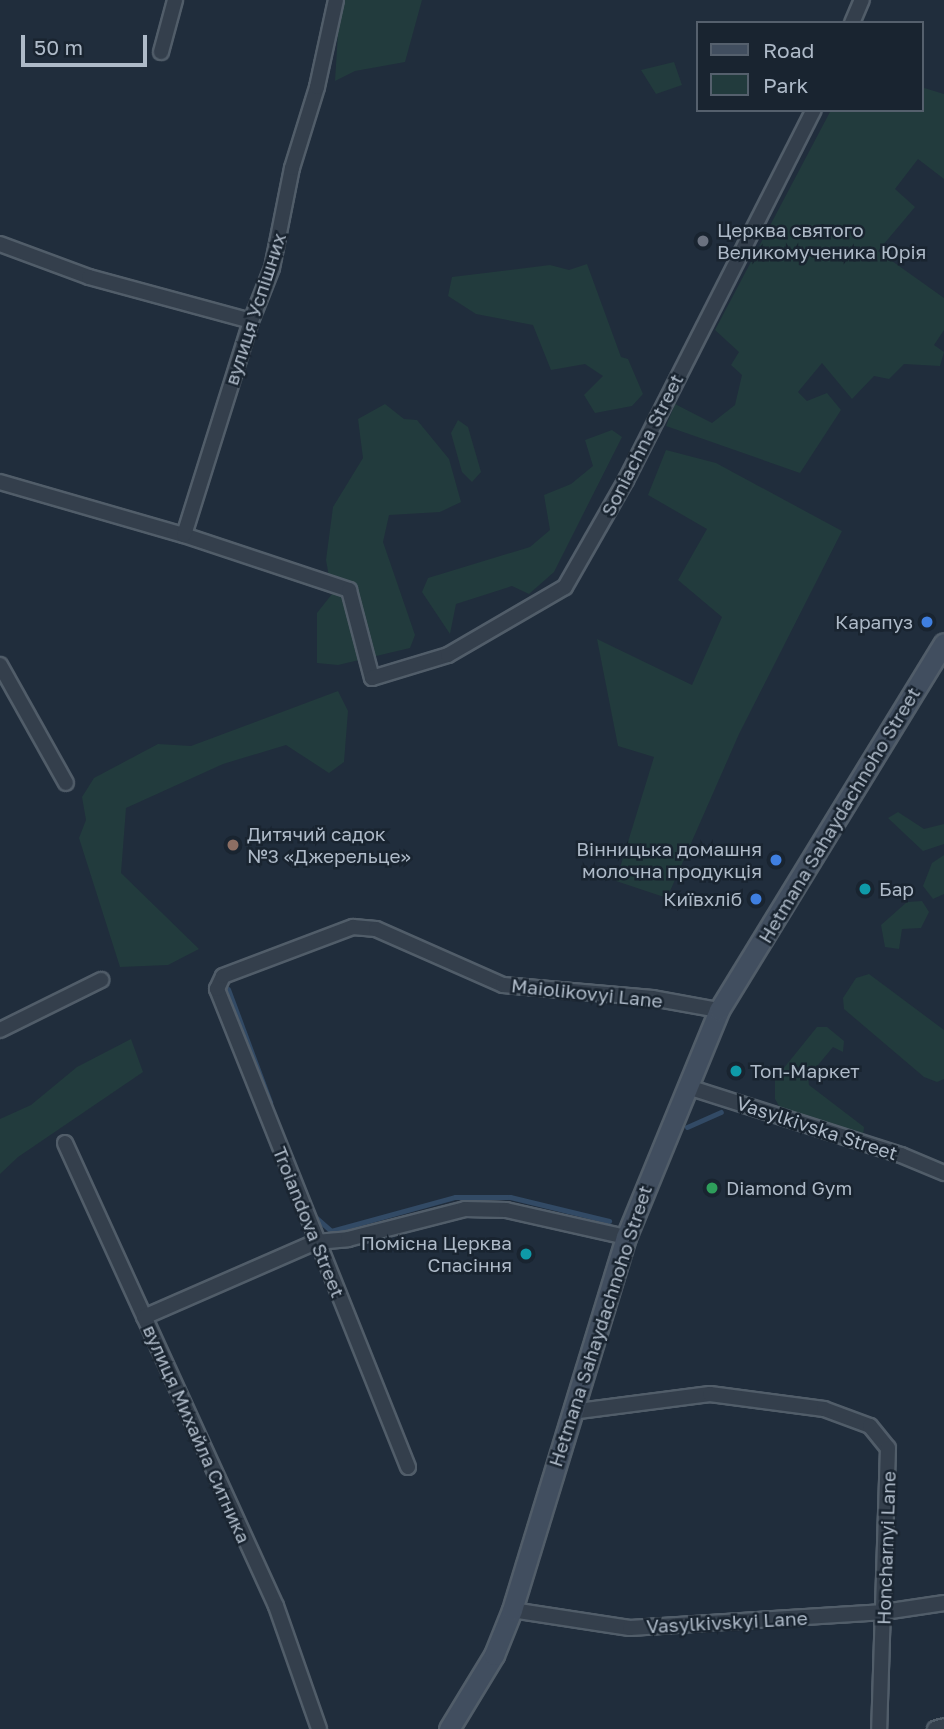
<!DOCTYPE html>
<html>
<head>
<meta charset="utf-8">
<style>
  body { margin:0 }
  #map { position:relative; width:944px; height:1729px; overflow:hidden; background:#202d3c; font-family:"Golos Text",sans-serif }
  div>[style] { position:absolute }
  [style*='--x'] { left:calc(var(--x)*1px); top:calc(var(--y)*1px); width:calc(var(--w)*1px); rotate:calc(var(--a)*1deg) }
  .green>* { inset:0; background:#223b3d }
  .stream>* { height:5px; margin:-2.5px; padding:0 2.5px; transform-origin:2.5px; border-radius:2.5px; background:#324a65 }
  .roads { filter:drop-shadow(2px 0 #515d69) drop-shadow(-2px 0 #515d69) drop-shadow(0 2px #515d69) drop-shadow(0 -2px #515d69) }
  .street>* { height:14px; margin:-7px; padding:0 7px; transform-origin:7px; border-radius:7px; background:#343f4c }
  .secondary>* { height:19px; margin:-9.5px; padding:0 9.5px; transform-origin:9.5px; border-radius:9.5px; background:#414e5f }
  .dots>* { width:19px; height:19px; translate:-50% -50%; box-sizing:border-box; border:4px solid #192430; border-radius:50% }
  span { translate:-50% -50%; white-space:nowrap; text-align:center; line-height:1.15; -webkit-text-stroke:5px #192430; paint-order:stroke }
  .poi-label { font-size:19px; color:#aebac8 }
  .left { translate:0 -50%; text-align:left }
  .right { translate:-100% -50%; text-align:right }
  .street-label { font-size:19px; color:#aebac8 }
  .legend { position:absolute; left:696px; top:21px; width:228px; height:91px; box-sizing:border-box; background:#192430; border:2px solid #55606d; margin:0; padding:9px 12px; list-style:none; font-size:21px; color:#aebac8 }
  .legend li { display:flex; align-items:center; gap:14px; height:35px }
  .legend b { width:35px; border:2px solid #55606d }
  .scale { position:absolute; left:21px; top:35px; width:126px; height:32px; box-sizing:border-box; border:4px solid #aebac8; border-top:0; padding-left:9px; font-size:21px; line-height:24px; white-space:nowrap; color:#aebac8; -webkit-text-stroke:5px #192430; paint-order:stroke }
</style>
</head>
<body>
<div id="map">
  <div class="green">
    <i style="clip-path:polygon(340px 0,422px 0,405px 62px,355px 71px,335px 81px)"></i>
    <i style="clip-path:polygon(674px 62px,682px 85px,656px 94px,641px 70px)"></i>
    <i style="clip-path:polygon(921px 87px,944px 94px,944px 179px,918px 159px,895px 189px,915px 207px,878px 251px,944px 298px,944px 330px,934px 345px,944px 352px,940px 366px,904px 364px,889px 379px,874px 376px,852px 399px,822px 363px,798px 392px,807px 401px,827px 393px,841px 410px,800px 473px,666px 426px,675px 404px,712px 423px,735px 405px,742px 375px,731px 365px,739px 352px,715px 330px,831px 110px,921px 110px)"></i>
    <i style="clip-path:polygon(587px 264px,621px 357px,628px 359px,643px 394px,632px 406px,595px 413px,584px 395px,603px 376px,585px 364px,551px 370px,533px 325px,476px 314px,448px 296px,452px 277px,550px 265px,569px 270px)"></i>
    <i style="clip-path:polygon(385px 404px,404px 419px,417px 420px,449px 459px,461px 502px,440px 512px,389px 515px,383px 542px,415px 635px,410px 648px,338px 665px,317px 663px,317px 613px,332px 594px,326px 560px,333px 507px,363px 458px,358px 419px)"></i>
    <i style="clip-path:polygon(458px 420px,468px 427px,481px 472px,472px 482px,462px 472px,451px 433px)"></i>
    <i style="clip-path:polygon(612px 430px,622px 437px,554px 572px,529px 594px,512px 586px,456px 604px,450px 634px,422px 592px,428px 578px,530px 547px,550px 530px,544px 495px,571px 484px,593px 466px,585px 440px)"></i>
    <i style="clip-path:polygon(666px 450px,716px 463px,842px 531px,739px 734px,667px 898px,616px 881px,654px 757px,618px 746px,597px 639px,692px 685px,722px 617px,678px 580px,707px 529px,648px 495px)"></i>
    <i style="clip-path:polygon(338px 691px,348px 711px,344px 762px,329px 773px,286px 745px,223px 764px,126px 808px,121px 873px,199px 949px,168px 965px,120px 967px,79px 838px,86px 820px,82px 797px,94px 778px,158px 744px,191px 746px)"></i>
    <i style="clip-path:polygon(898px 812px,924px 829px,944px 824px,944px 844px,923px 851px,888px 818px)"></i>
    <i style="clip-path:polygon(944px 855px,944px 894px,933px 899px,923px 886px,932px 863px)"></i>
    <i style="clip-path:polygon(922px 901px,929px 912px,921px 928px,902px 929px,899px 949px,885px 947px,881px 925px,907px 902px)"></i>
    <i style="clip-path:polygon(869px 974px,944px 1030px,944px 1079px,937px 1082px,924px 1077px,844px 1009px,843px 998px,856px 978px)"></i>
    <i style="clip-path:polygon(817px 1027px,827px 1027px,844px 1041px,843px 1052px,833px 1047px,808px 1077px,809px 1085px,864px 1127px,863px 1137px,782px 1111px,775px 1099px,775px 1079px)"></i>
    <i style="clip-path:polygon(131px 1039px,143px 1072px,18px 1157px,0 1174px,0 1119px,31px 1105px,77px 1067px)"></i>
  </div>
  <div class="stream">
    <i style="--x:228;--y:989;--w:121;--a:69.6"></i>
    <i style="--x:687;--y:1127;--w:37;--a:-24"></i>
    <i style="--x:314;--y:1216;--w:23;--a:41"></i>
    <i style="--x:331;--y:1231;--w:129;--a:-15.3"></i>
    <i style="--x:455;--y:1197;--w:55;--a:0"></i>
    <i style="--x:510;--y:1197;--w:102;--a:13.6"></i>
  </div>
  <div class="roads">
    <div class="street">
      <i style="--x:852;--y:23;--w:25;--a:-67"></i>
      <i style="--x:161;--y:52;--w:54;--a:-74.9"></i>
      <i style="--x:0;--y:244;--w:95;--a:20.3"></i>
      <i style="--x:89;--y:277;--w:168;--a:15.2"></i>
      <i style="--x:0;--y:482;--w:191;--a:16.1"></i>
      <i style="--x:184;--y:535;--w:174;--a:18.4"></i>
      <i style="--x:349;--y:590;--w:91;--a:75.4"></i>
      <i style="--x:372;--y:678;--w:79;--a:-16.8"></i>
      <i style="--x:448;--y:655;--w:135;--a:-30.2"></i>
      <i style="--x:565;--y:587;--w:123;--a:-60.3"></i>
      <i style="--x:626;--y:480;--w:415;--a:-63.1"></i>
      <i style="--x:184;--y:535;--w:224;--a:-72.6"></i>
      <i style="--x:251;--y:321;--w:57;--a:-68.4"></i>
      <i style="--x:272;--y:268;--w:102;--a:-78.7"></i>
      <i style="--x:292;--y:168;--w:85;--a:-72.8"></i>
      <i style="--x:317;--y:87;--w:89;--a:-77.7"></i>
      <i style="--x:0;--y:665;--w:135;--a:60.8"></i>
      <i style="--x:0;--y:1030;--w:113;--a:-26.3"></i>
      <i style="--x:688;--y:1087;--w:224;--a:17.7"></i>
      <i style="--x:901;--y:1155;--w:47;--a:22.7"></i>
      <i style="--x:65;--y:1143;--w:509;--a:65.5"></i>
      <i style="--x:276;--y:1606;--w:130;--a:70.7"></i>
      <i style="--x:144;--y:1317;--w:188;--a:-23.6"></i>
      <i style="--x:316;--y:1242;--w:32;--a:-5"></i>
      <i style="--x:348;--y:1239;--w:121;--a:-14.4"></i>
      <i style="--x:465;--y:1209;--w:41;--a:1.4"></i>
      <i style="--x:506;--y:1210;--w:123;--a:12.7"></i>
      <i style="--x:571;--y:1412;--w:140;--a:-7.4"></i>
      <i style="--x:710;--y:1394;--w:115;--a:7.5"></i>
      <i style="--x:824;--y:1409;--w:49;--a:20.3"></i>
      <i style="--x:870;--y:1426;--w:28;--a:51"></i>
      <i style="--x:888;--y:1448;--w:281;--a:91.8"></i>
      <i style="--x:408;--y:1467;--w:515;--a:-111.78"></i>
      <i style="--x:217;--y:989;--w:14;--a:-65"></i>
      <i style="--x:223;--y:976;--w:139;--a:-20.7"></i>
      <i style="--x:353;--y:927;--w:23;--a:5"></i>
      <i style="--x:376;--y:929;--w:139;--a:23.8"></i>
      <i style="--x:503;--y:985;--w:150;--a:5"></i>
      <i style="--x:652;--y:998;--w:68;--a:10.2"></i>
      <i style="--x:512;--y:1610;--w:119;--a:8.7"></i>
      <i style="--x:630;--y:1628;--w:255;--a:-3.6"></i>
      <i style="--x:884;--y:1612;--w:61;--a:-8.5"></i>
      <i style="--x:935;--y:1729;--w:9;--a:-18"></i>
    </div>
    <div class="secondary">
      <i style="--x:449;--y:1729;--w:87;--a:-58.7"></i>
      <i style="--x:494;--y:1655;--w:48;--a:-68.2"></i>
      <i style="--x:512;--y:1610;--w:390;--a:-73"></i>
      <i style="--x:626;--y:1237;--w:245;--a:-67.7"></i>
      <i style="--x:719;--y:1010;--w:430;--a:-58.5"></i>
    </div>
  </div>
  <div class="dots">
    <i style="left:703px;top:241px;background:#6b7280"></i>
    <i style="left:927px;top:622px;background:#3f7fe0"></i>
    <i style="left:233px;top:845px;background:#8d6e63"></i>
    <i style="left:776px;top:860px;background:#3f7fe0"></i>
    <i style="left:865px;top:889px;background:#0f9aa8"></i>
    <i style="left:756px;top:899px;background:#3f7fe0"></i>
    <i style="left:736px;top:1071px;background:#0f9aa8"></i>
    <i style="left:712px;top:1188px;background:#2e9e5b"></i>
    <i style="left:526px;top:1254px;background:#0f9aa8"></i>
  </div>
  <div class="poi-label">
    <span class="left" style="left:717px;top:241px">Церква святого<br>Великомученика Юрія</span>
    <span class="right" style="left:913px;top:622px">Карапуз</span>
    <span class="left" style="left:247px;top:845px">Дитячий садок<br>№3 «Джерельце»</span>
    <span class="right" style="left:762px;top:860px">Вінницька домашня<br>молочна продукція</span>
    <span class="left" style="left:879px;top:889px">Бар</span>
    <span class="right" style="left:742px;top:899px">Київхліб</span>
    <span class="left" style="left:750px;top:1071px">Топ-Маркет</span>
    <span class="left" style="left:726px;top:1188px">Diamond Gym</span>
    <span class="right" style="left:512px;top:1254px">Помісна Церква<br>Спасіння</span>
  </div>
  <div class="street-label">
    <span style="left:255px;top:309px;rotate:-72deg">вулиця Успішних</span>
    <span style="left:642px;top:445px;rotate:-63deg">Soniachna Street</span>
    <span style="left:839px;top:815px;rotate:-59deg">Hetmana Sahaydachnoho Street</span>
    <span style="left:587px;top:993px;rotate:6deg">Maiolikovyi Lane</span>
    <span style="left:817px;top:1128px;rotate:18deg">Vasylkivska Street</span>
    <span style="left:309px;top:1222px;rotate:68deg">Troiandova Street</span>
    <span style="left:600px;top:1326px;rotate:-72deg">Hetmana Sahaydachnoho Street</span>
    <span style="left:197px;top:1434px;rotate:66deg">вулиця Михайла Ситника</span>
    <span style="left:886px;top:1548px;rotate:-88deg">Honcharnyi Lane</span>
    <span style="left:727px;top:1622px;rotate:-3deg">Vasylkivskyi Lane</span>
  </div>
  <ul class="legend">
  <li><b style="height:9px;background:#414e5f"></b>Road</li>
  <li><b style="height:19px;background:#223b3d"></b>Park</li>
  </ul>
  <div class="scale">50 m</div>
</div>
</body>
</html>
